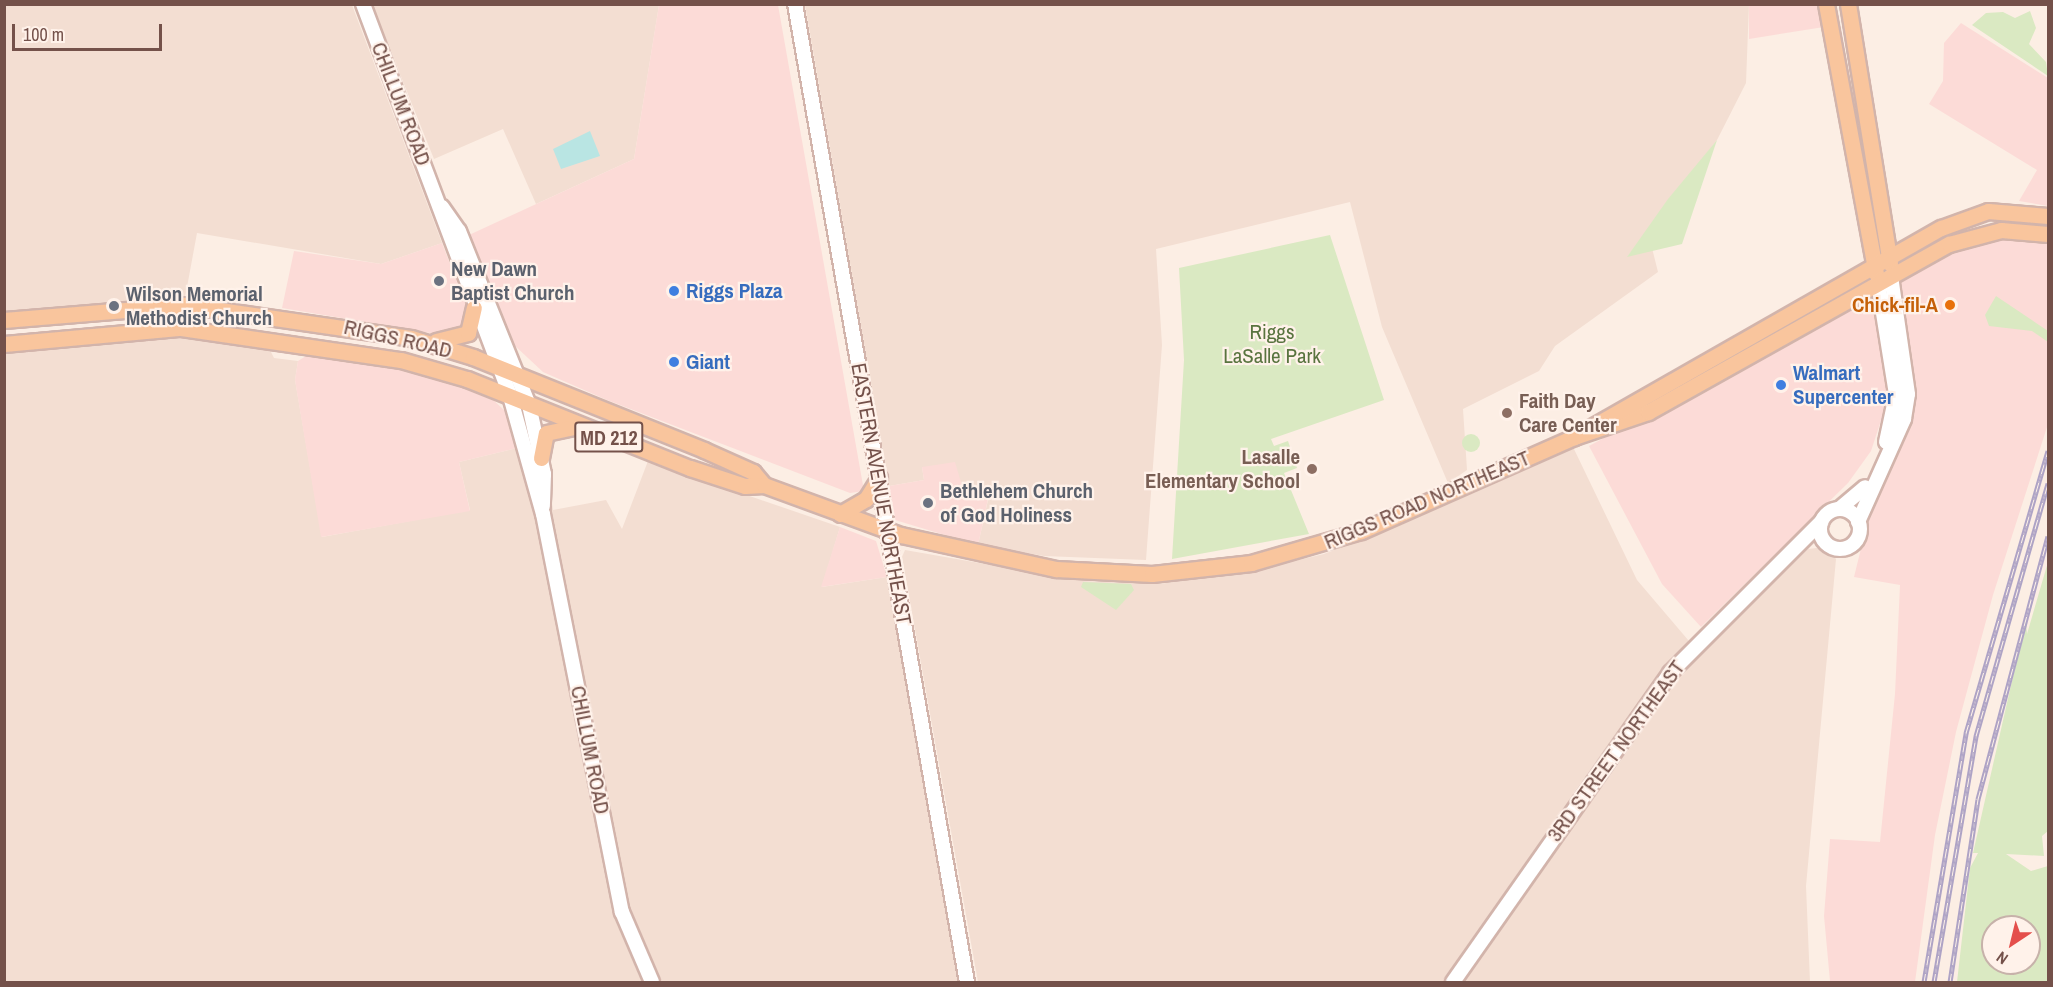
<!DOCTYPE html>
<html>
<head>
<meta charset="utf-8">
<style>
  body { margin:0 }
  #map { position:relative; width:2053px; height:987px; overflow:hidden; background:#fceee4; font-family:"Archivo Narrow",sans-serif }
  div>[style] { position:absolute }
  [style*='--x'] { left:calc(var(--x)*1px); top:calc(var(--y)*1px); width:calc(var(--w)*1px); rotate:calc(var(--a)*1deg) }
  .residential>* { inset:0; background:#f3ded2 }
  .commercial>* { inset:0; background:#fcdbd7 }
  .green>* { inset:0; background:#dae9c2 }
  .round { border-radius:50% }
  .water>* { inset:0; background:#b9e5e3 }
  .roads { filter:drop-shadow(2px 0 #d2b4ab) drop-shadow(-2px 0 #d2b4ab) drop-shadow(0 2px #d2b4ab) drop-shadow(0 -2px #d2b4ab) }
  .secondary>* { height:14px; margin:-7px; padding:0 7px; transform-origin:7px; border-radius:7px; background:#fff }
  .secondary>.ring { margin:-7px; padding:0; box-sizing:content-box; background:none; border:14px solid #fff; border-radius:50% }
  .primary>* { height:15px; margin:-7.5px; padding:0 7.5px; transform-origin:7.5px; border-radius:7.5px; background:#f9c59d }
  .rail>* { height:5px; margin-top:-2.5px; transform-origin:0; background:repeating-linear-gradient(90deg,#fff2ea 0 9px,#aea3c5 0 18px); box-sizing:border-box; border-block:2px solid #aea3c5 }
  .dots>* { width:16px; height:16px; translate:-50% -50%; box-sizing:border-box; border:3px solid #fff2ea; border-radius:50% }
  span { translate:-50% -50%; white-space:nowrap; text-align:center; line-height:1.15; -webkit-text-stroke:4.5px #fff2ea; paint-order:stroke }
  .shield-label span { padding:2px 4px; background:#fff2ea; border:2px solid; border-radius:4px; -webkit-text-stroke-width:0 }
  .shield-label { font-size:20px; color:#74514a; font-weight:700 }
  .street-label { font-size:21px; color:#74514a }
  .worship-label { font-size:21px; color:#5b616d; font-weight:700 }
  .left { translate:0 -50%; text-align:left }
  .shop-label { font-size:21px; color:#366cbe; font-weight:700 }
  .food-label { font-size:21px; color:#c56008; font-weight:700 }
  .right { translate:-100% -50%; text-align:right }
  .park-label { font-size:21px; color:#59743f }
  .education-label { font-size:21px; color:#785e54; font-weight:700 }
  .frame { position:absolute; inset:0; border:6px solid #74514a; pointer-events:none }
  .north { position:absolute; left:1981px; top:915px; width:60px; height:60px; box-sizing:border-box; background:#fff2ea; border:2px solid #c7b2aa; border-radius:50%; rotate:215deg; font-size:16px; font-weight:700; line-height:24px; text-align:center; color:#74514a }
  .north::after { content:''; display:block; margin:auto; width:21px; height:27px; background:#e44f4b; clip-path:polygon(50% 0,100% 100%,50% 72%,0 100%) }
  .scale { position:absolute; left:12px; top:24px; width:150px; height:27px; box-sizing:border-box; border:3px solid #74514a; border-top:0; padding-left:8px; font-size:18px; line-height:21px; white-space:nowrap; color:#74514a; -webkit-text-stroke:4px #fff2ea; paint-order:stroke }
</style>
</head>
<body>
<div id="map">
  <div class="residential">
    <i style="clip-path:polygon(1749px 4px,1746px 83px,1717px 140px,1628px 256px,1652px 248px,1658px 272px,1555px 346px,1539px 371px,1463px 409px,1467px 470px,1448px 483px,1382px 327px,1350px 202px,1156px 249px,1162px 345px,1146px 560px,1044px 556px,978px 545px,988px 500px,922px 467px,924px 480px,889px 486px,805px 5px)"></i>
    <i style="clip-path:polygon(5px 5px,352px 5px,442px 243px,381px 264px,197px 233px,185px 298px,5px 311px)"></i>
    <i style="clip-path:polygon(372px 5px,659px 5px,634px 159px,536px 204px,503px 129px,434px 159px)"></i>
    <i style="clip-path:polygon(194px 334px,269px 348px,274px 358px,298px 361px,295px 380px,322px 537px,470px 510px,459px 462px,517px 448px,544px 448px,553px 510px,606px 500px,622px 529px,648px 461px,840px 527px,822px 587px,887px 577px,959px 982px,5px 982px,4px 350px)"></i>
    <i style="clip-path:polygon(1573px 447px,1637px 580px,1700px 654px,1808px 549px,1825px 547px,1836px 559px,1806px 886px,1810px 982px,978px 982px,902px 557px,905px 550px,1082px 581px,1159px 584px,1252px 571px,1324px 554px)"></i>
  </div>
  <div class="commercial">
    <i style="clip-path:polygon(659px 5px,778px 5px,864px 491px,850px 493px,607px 400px,543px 372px,513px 344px,469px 235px,634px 159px)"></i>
    <i style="clip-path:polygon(1749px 5px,1820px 5px,1824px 27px,1749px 39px)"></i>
    <i style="clip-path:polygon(1961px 23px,2048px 78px,2048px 206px,2019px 201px,2037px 170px,1929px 104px,1943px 81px,1944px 43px)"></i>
    <i style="clip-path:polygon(2015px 235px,2048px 243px,2048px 424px,1993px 595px,1956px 732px,1935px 835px,1915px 982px,1830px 981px,1824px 916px,1830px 839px,1880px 842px,1895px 694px,1900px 585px,1854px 577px,1870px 512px,1900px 446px,1914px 391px,1899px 279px,1967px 242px)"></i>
    <i style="clip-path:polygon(442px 243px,471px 318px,468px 328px,436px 334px,282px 308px,294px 251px,381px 264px)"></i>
    <i style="clip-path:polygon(1872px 300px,1888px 399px,1871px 451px,1848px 483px,1701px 627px,1662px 584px,1589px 446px,1837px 313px)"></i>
    <i style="clip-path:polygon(311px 353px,430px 374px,490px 397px,505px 411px,517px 448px,459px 462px,470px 511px,321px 537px,295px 380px,298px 361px)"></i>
    <i style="clip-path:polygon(955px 462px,963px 489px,988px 499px,978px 545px,895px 520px,889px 486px,924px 480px,922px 467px)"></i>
    <i style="clip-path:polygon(840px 527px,876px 541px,887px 577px,821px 587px)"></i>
  </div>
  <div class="green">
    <i style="clip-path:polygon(2030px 11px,2036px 28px,2029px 44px,2046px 62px,2048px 76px,1972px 25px,1986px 13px,2003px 12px,2015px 18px)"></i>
    <i style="clip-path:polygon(1717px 140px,1682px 244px,1627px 257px,1668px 199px)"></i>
    <i style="clip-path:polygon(1330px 235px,1384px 400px,1271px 439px,1274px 446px,1288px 441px,1297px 468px,1284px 473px,1309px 534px,1172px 559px,1184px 360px,1179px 268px)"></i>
    <i style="clip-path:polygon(1996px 296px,2048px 331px,2048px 342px,2032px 331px,1989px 326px,1985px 315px)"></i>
    <i class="round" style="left:1462px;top:434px;width:18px;height:18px"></i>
    <i style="clip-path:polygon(evenodd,2048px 562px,2048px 831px,2042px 836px,2044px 856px,2006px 854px,2031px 871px,2048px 866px,2048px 982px,1957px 982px,1970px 868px,1978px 853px,1973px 853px,2026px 619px,2027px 634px,2048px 562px,1993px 927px,2029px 927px,2029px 963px,1993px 963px,1993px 927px)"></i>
    <i style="clip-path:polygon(1083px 582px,1131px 584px,1134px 590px,1116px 610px,1081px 587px)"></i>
  </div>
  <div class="water">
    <i style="clip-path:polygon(590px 131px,600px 156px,561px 169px,553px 149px)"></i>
  </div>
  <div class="roads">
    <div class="secondary">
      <i style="--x:363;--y:4;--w:419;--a:69.4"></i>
      <i style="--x:510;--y:396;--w:123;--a:74.4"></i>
      <i style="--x:543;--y:514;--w:406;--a:78.8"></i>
      <i style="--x:622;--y:912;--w:76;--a:66.8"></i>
      <i style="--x:795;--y:4;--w:993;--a:80.03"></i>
      <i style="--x:442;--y:207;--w:29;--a:55"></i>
      <i style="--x:459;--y:231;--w:188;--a:68.1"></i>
      <i style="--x:529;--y:405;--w:71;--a:77.7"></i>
      <i style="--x:544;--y:474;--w:32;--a:92"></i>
      <i style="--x:1878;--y:282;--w:114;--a:80.9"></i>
      <i style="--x:1896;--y:395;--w:48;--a:102"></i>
      <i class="ring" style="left:1820px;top:509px;width:26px;height:26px"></i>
      <i style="--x:1839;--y:509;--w:34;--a:-40"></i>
      <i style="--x:1858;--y:522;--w:113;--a:-65.9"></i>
      <i style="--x:1904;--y:419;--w:25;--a:-81"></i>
      <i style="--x:1908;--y:394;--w:119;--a:-98.2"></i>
      <i style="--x:1453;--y:982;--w:378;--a:-54.9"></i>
      <i style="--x:1670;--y:673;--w:214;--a:-45"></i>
    </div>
    <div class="primary">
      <i style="--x:1826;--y:4;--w:274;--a:79.5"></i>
      <i style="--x:1848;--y:4;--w:263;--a:80.8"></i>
      <i style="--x:4;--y:320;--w:182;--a:-4.7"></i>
      <i style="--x:185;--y:305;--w:228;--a:8.3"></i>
      <i style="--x:411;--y:338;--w:65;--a:17"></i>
      <i style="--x:473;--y:357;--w:249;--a:21.9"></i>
      <i style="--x:704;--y:450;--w:54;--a:24.2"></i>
      <i style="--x:753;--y:472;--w:17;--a:50"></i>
      <i style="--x:436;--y:341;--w:33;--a:-14"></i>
      <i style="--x:468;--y:333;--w:26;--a:-77"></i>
      <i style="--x:4;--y:344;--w:178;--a:-5.2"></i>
      <i style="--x:181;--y:328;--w:222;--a:8.3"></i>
      <i style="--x:401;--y:360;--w:69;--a:16.1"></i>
      <i style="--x:467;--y:379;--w:240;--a:21.8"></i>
      <i style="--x:690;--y:468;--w:58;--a:18.1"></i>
      <i style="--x:745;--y:486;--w:19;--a:-3"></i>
      <i style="--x:764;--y:485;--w:146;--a:20.1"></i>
      <i style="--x:901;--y:535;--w:159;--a:12.4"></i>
      <i style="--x:1056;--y:569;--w:96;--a:3"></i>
      <i style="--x:1152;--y:574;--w:100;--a:-6.3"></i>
      <i style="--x:1251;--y:563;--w:115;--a:-16.2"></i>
      <i style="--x:1361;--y:531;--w:233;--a:-23.8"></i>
      <i style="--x:1574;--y:437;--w:78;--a:-18.7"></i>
      <i style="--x:1648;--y:412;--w:345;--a:-29.2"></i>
      <i style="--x:1949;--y:244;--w:54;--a:-15.1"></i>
      <i style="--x:2001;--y:230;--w:47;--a:4.9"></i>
      <i style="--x:1574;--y:437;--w:422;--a:-29.7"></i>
      <i style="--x:1941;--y:228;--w:50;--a:-19.9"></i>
      <i style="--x:1988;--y:211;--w:60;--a:4.8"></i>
      <i style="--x:541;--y:458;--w:25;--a:-79"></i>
      <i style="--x:546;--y:433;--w:30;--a:-12"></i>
      <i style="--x:840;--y:514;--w:30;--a:-30"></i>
      <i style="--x:866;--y:499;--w:25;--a:-58"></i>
    </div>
  </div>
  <div class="rail">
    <i style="--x:1924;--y:982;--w:253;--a:-80.4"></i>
    <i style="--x:1966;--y:733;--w:294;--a:-73.8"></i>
    <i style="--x:1934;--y:982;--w:250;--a:-80.3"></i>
    <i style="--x:1976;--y:736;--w:263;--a:-74.1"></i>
    <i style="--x:1950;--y:982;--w:185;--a:-81.3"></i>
    <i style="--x:1978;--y:799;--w:272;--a:-75.1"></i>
  </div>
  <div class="dots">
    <i style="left:439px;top:281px;background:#6b7280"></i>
    <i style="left:674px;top:291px;background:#3f7fe0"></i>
    <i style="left:1950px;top:305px;background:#e8710a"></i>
    <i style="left:114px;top:306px;background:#6b7280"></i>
    <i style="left:674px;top:362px;background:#3f7fe0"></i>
    <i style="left:1781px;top:385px;background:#3f7fe0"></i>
    <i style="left:1507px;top:413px;background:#8d6e63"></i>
    <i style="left:1312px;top:469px;background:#8d6e63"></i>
    <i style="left:928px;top:503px;background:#6b7280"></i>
  </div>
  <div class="shield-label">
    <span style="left:609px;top:437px">MD 212</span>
  </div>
  <div class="street-label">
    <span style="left:401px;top:104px;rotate:69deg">CHILLUM ROAD</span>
    <span style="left:398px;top:339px;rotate:13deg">RIGGS ROAD</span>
    <span style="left:881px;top:494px;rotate:80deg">EASTERN AVENUE NORTHEAST</span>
    <span style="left:1427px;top:500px;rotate:-23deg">RIGGS ROAD NORTHEAST</span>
    <span style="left:590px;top:750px;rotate:79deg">CHILLUM ROAD</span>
    <span style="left:1616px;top:751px;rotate:-54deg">3RD STREET NORTHEAST</span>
  </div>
  <div class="worship-label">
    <span class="left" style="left:451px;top:281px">New Dawn<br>Baptist Church</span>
    <span class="left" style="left:126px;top:306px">Wilson Memorial<br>Methodist Church</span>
    <span class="left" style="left:940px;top:503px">Bethlehem Church<br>of God Holiness</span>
  </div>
  <div class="shop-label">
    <span class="left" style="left:686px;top:291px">Riggs Plaza</span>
    <span class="left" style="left:686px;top:362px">Giant</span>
    <span class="left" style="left:1793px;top:385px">Walmart<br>Supercenter</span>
  </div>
  <div class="food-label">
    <span class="right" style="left:1938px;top:305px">Chick-fil-A</span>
  </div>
  <div class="park-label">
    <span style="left:1272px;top:344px">Riggs<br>LaSalle Park</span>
  </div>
  <div class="education-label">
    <span class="left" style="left:1519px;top:413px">Faith Day<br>Care Center</span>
    <span class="right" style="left:1300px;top:469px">Lasalle<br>Elementary School</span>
  </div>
  <div class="frame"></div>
  <div class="north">N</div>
  <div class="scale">100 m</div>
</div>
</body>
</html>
